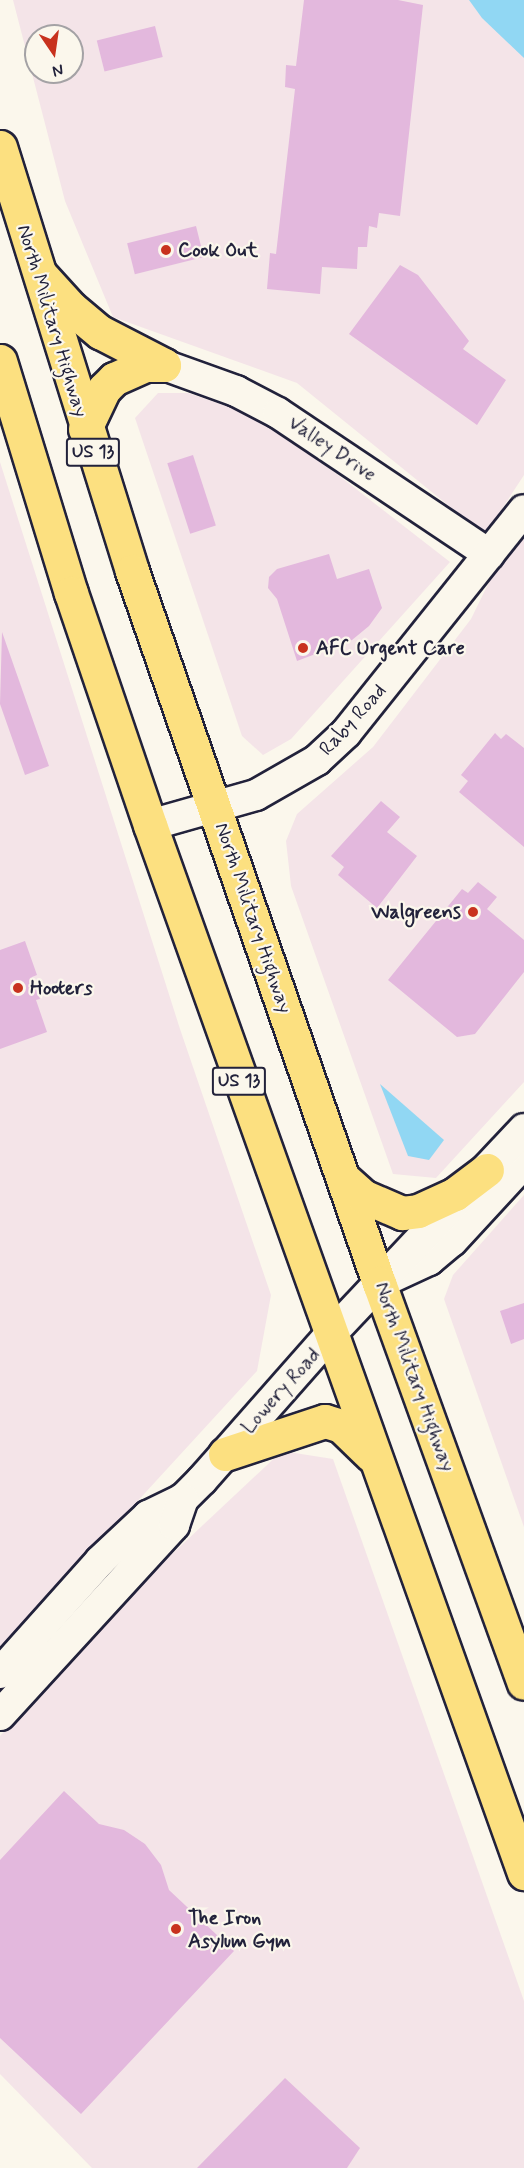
<!DOCTYPE html>
<html>
<head>
<meta charset="utf-8">
<style>
  body { margin:0 }
  #map { position:relative; width:524px; height:2168px; overflow:hidden; background:#fbf7ec; font-family:Mynerve,sans-serif }
  div>[style] { position:absolute }
  [style*='--x'] { left:calc(var(--x)*1px); top:calc(var(--y)*1px); width:calc(var(--w)*1px); rotate:calc(var(--a)*1deg) }
  .built>* { inset:0; background:#f4e4e8 }
  .water>* { inset:0; background:#91d7f3 }
  .building>* { inset:0; background:#e3b8dd; transform-origin:0 0 }
  .roads { filter:drop-shadow(2px 0 #22223b) drop-shadow(-2px 0 #22223b) drop-shadow(0 2px #22223b) drop-shadow(0 -2px #22223b) }
  .minor>* { height:30px; margin:-15px; padding:0 15px; transform-origin:15px; border-radius:15px; background:#fbf7ec }
  .major>* { height:33px; margin:-16.5px; padding:0 16.5px; transform-origin:16.5px; border-radius:16.5px; background:#fce080 }
  .dots>* { width:16px; height:16px; translate:-50% -50%; box-sizing:border-box; border:3px solid #fbf7ec; border-radius:50% }
  span { translate:-50% -50%; white-space:nowrap; text-align:center; line-height:1.15; -webkit-text-stroke:4.5px #fbf7ec; paint-order:stroke }
  .shield-label span { padding:2px 4px; background:#fbf7ec; border:2px solid; border-radius:4px; -webkit-text-stroke-width:0 }
  .shield-label { font-size:18px; color:#22223b; font-weight:700 }
  .poi-label { font-size:20px; color:#22223b; font-weight:700 }
  .left { translate:0 -50%; text-align:left }
  .right { translate:-100% -50%; text-align:right }
  .street-label { font-size:20px; color:#22223b }
  .north { position:absolute; left:24px; top:24px; width:60px; height:60px; box-sizing:border-box; background:#fbf7ec; border:2px solid #a4a2a5; border-radius:50%; rotate:167deg; font-size:16px; font-weight:700; line-height:24px; text-align:center; color:#22223b }
  .north::after { content:''; display:block; margin:auto; width:21px; height:27px; background:#c8321e; clip-path:polygon(50% 0,100% 100%,50% 72%,0 100%) }
</style>
</head>
<body>
<div id="map">
  <div class="built">
    <i style="clip-path:polygon(evenodd,13px 0,524px 0,524px 475px,485px 535px,297px 383px,113px 317px,65px 201px,13px 0,36px 36px,72px 36px,72px 72px,36px 72px,36px 36px)"></i>
    <i style="clip-path:polygon(158px 393px,188px 393px,266px 419px,450px 562px,291px 739px,263px 755px,242px 736px,135px 418px)"></i>
    <i style="clip-path:polygon(0 462px,180px 1029px,271px 1295px,257px 1371px,0 1651px)"></i>
    <i style="clip-path:polygon(524px 536px,524px 1082px,436px 1178px,393px 1174px,291px 886px,286px 841px,297px 814px,373px 747px,471px 619px,493px 574px)"></i>
    <i style="clip-path:polygon(524px 1195px,524px 1527px,444px 1299px,453px 1275px)"></i>
    <i style="clip-path:polygon(282px 1451px,333px 1459px,524px 2001px,524px 2168px,92px 2168px,0 2074px,0 1736px,139px 1585px)"></i>
  </div>
  <div class="water">
    <i style="clip-path:polygon(469px 0,524px 0,524px 58px,482px 18px)"></i>
    <i style="clip-path:polygon(380px 1084px,444px 1140px,429px 1160px,408px 1156px)"></i>
  </div>
  <div class="building">
    <i style="clip-path:polygon(304px 0,398px 0,423px 5px,400px 216px,379px 213px,377px 228px,369px 226px,367px 247px,358px 247px,357px 269px,322px 267px,320px 294px,267px 289px,270px 253px,276px 254px,295px 89px,285px 87px,286px 65px,296px 66px)"></i>
    <i style="left:155px;top:26px;width:32px;height:60px;rotate:76deg"></i>
    <i style="left:196px;top:226px;width:32px;height:71px;rotate:76deg"></i>
    <i style="clip-path:polygon(400px 265px,418px 275px,469px 341px,463px 349px,506px 380px,477px 425px,349px 334px)"></i>
    <i style="left:193px;top:455px;width:74px;height:27px;rotate:72deg"></i>
    <i style="clip-path:polygon(329px 554px,337px 579px,369px 569px,382px 608px,369px 626px,352px 640px,297px 661px,277px 599px,268px 588px,269px 577px,277px 569px)"></i>
    <i style="clip-path:polygon(2px 632px,49px 766px,25px 775px,0 704px)"></i>
    <i style="clip-path:polygon(495px 733px,501px 739px,506px 734px,524px 748px,524px 847px,459px 792px,468px 781px,461px 775px)"></i>
    <i style="clip-path:polygon(381px 801px,400px 817px,387px 832px,417px 856px,377px 908px,338px 875px,344px 867px,331px 856px)"></i>
    <i style="clip-path:polygon(478px 882px,497px 897px,487px 909px,524px 940px,524px 972px,475px 1034px,457px 1037px,388px 980px,462px 889px,468px 893px)"></i>
    <i style="clip-path:polygon(25px 941px,37px 975px,32px 977px,40px 999px,36px 1000px,47px 1032px,0 1049px,0 950px)"></i>
    <i style="clip-path:polygon(524px 1303px,524px 1339px,511px 1344px,500px 1311px)"></i>
    <i style="clip-path:polygon(64px 1791px,99px 1824px,124px 1830px,145px 1844px,161px 1865px,169px 1890px,234px 1951px,81px 2114px,0 2038px,0 1860px)"></i>
    <i style="clip-path:polygon(285px 2078px,360px 2148px,347px 2168px,197px 2168px)"></i>
  </div>
  <div class="roads">
    <div class="minor">
      <i style="--x:164;--y:365;--w:77;--a:19.9"></i>
      <i style="--x:236;--y:391;--w:47;--a:27.6"></i>
      <i style="--x:278;--y:413;--w:254;--a:33.8"></i>
      <i style="--x:150;--y:825;--w:110;--a:-15.8"></i>
      <i style="--x:256;--y:795;--w:70;--a:-29.8"></i>
      <i style="--x:317;--y:760;--w:40;--a:-43"></i>
      <i style="--x:346;--y:733;--w:285;--a:-51.4"></i>
      <i style="--x:392;--y:1277;--w:41;--a:-24.7"></i>
      <i style="--x:429;--y:1260;--w:30;--a:-40"></i>
      <i style="--x:452;--y:1241;--w:106;--a:-47.3"></i>
      <i style="--x:0;--y:1673;--w:150;--a:-48.2"></i>
      <i style="--x:100;--y:1561;--w:66;--a:-43.2"></i>
      <i style="--x:148;--y:1516;--w:39;--a:-26"></i>
      <i style="--x:183;--y:1499;--w:27;--a:-45"></i>
      <i style="--x:202;--y:1480;--w:193;--a:-48.6"></i>
      <i style="--x:330;--y:1335;--w:283;--a:-46.7"></i>
      <i style="--x:0;--y:1715;--w:258;--a:-47.5"></i>
      <i style="--x:174;--y:1525;--w:28;--a:-71"></i>
    </div>
    <div class="major">
      <i style="--x:0;--y:147;--w:444;--a:72.7"></i>
      <i style="--x:132;--y:571;--w:754;--a:70.87"></i>
      <i style="--x:379;--y:1283;--w:425;--a:70.1"></i>
      <i style="--x:41;--y:275;--w:45;--a:47.7"></i>
      <i style="--x:71;--y:308;--w:38;--a:40"></i>
      <i style="--x:100;--y:332;--w:72;--a:27.3"></i>
      <i style="--x:0;--y:361;--w:243;--a:73"></i>
      <i style="--x:71;--y:593;--w:245;--a:71.2"></i>
      <i style="--x:150;--y:825;--w:1113;--a:70.36"></i>
      <i style="--x:85;--y:429;--w:44;--a:-64.6"></i>
      <i style="--x:104;--y:389;--w:14;--a:-45"></i>
      <i style="--x:114;--y:379;--w:35;--a:-24"></i>
      <i style="--x:146;--y:365;--w:18;--a:0"></i>
      <i style="--x:343;--y:1178;--w:27;--a:42"></i>
      <i style="--x:363;--y:1196;--w:43;--a:23.6"></i>
      <i style="--x:402;--y:1213;--w:16;--a:-7"></i>
      <i style="--x:418;--y:1211;--w:41;--a:-24.7"></i>
      <i style="--x:455;--y:1194;--w:40;--a:-37"></i>
      <i style="--x:225;--y:1454;--w:105;--a:-18.3"></i>
      <i style="--x:325;--y:1421;--w:17;--a:17"></i>
      <i style="--x:341;--y:1426;--w:42;--a:44"></i>
    </div>
  </div>
  <div class="dots">
    <i style="left:166px;top:250px;background:#c8321e"></i>
    <i style="left:303px;top:648px;background:#c8321e"></i>
    <i style="left:473px;top:912px;background:#c8321e"></i>
    <i style="left:18px;top:988px;background:#c8321e"></i>
    <i style="left:176px;top:1929px;background:#c8321e"></i>
  </div>
  <div class="shield-label">
    <span style="left:93px;top:452px">US 13</span>
    <span style="left:239px;top:1081px">US 13</span>
  </div>
  <div class="poi-label">
    <span class="left" style="left:178px;top:250px">Cook Out</span>
    <span class="left" style="left:316px;top:648px">AFC Urgent Care</span>
    <span class="right" style="left:461px;top:912px">Walgreens</span>
    <span class="left" style="left:30px;top:988px">Hooters</span>
    <span class="left" style="left:188px;top:1930px">The Iron<br>Asylum Gym</span>
  </div>
  <div class="street-label">
    <span style="left:52px;top:321px;rotate:73deg">North Military Highway</span>
    <span style="left:332px;top:449px;rotate:34deg">Valley Drive</span>
    <span style="left:353px;top:720px;rotate:-48deg">Raby Road</span>
    <span style="left:253px;top:918px;rotate:71deg">North Military Highway</span>
    <span style="left:414px;top:1377px;rotate:70deg">North Military Highway</span>
    <span style="left:281px;top:1391px;rotate:-48deg">Lowery Road</span>
  </div>
  <div class="north">N</div>
</div>
</body>
</html>
